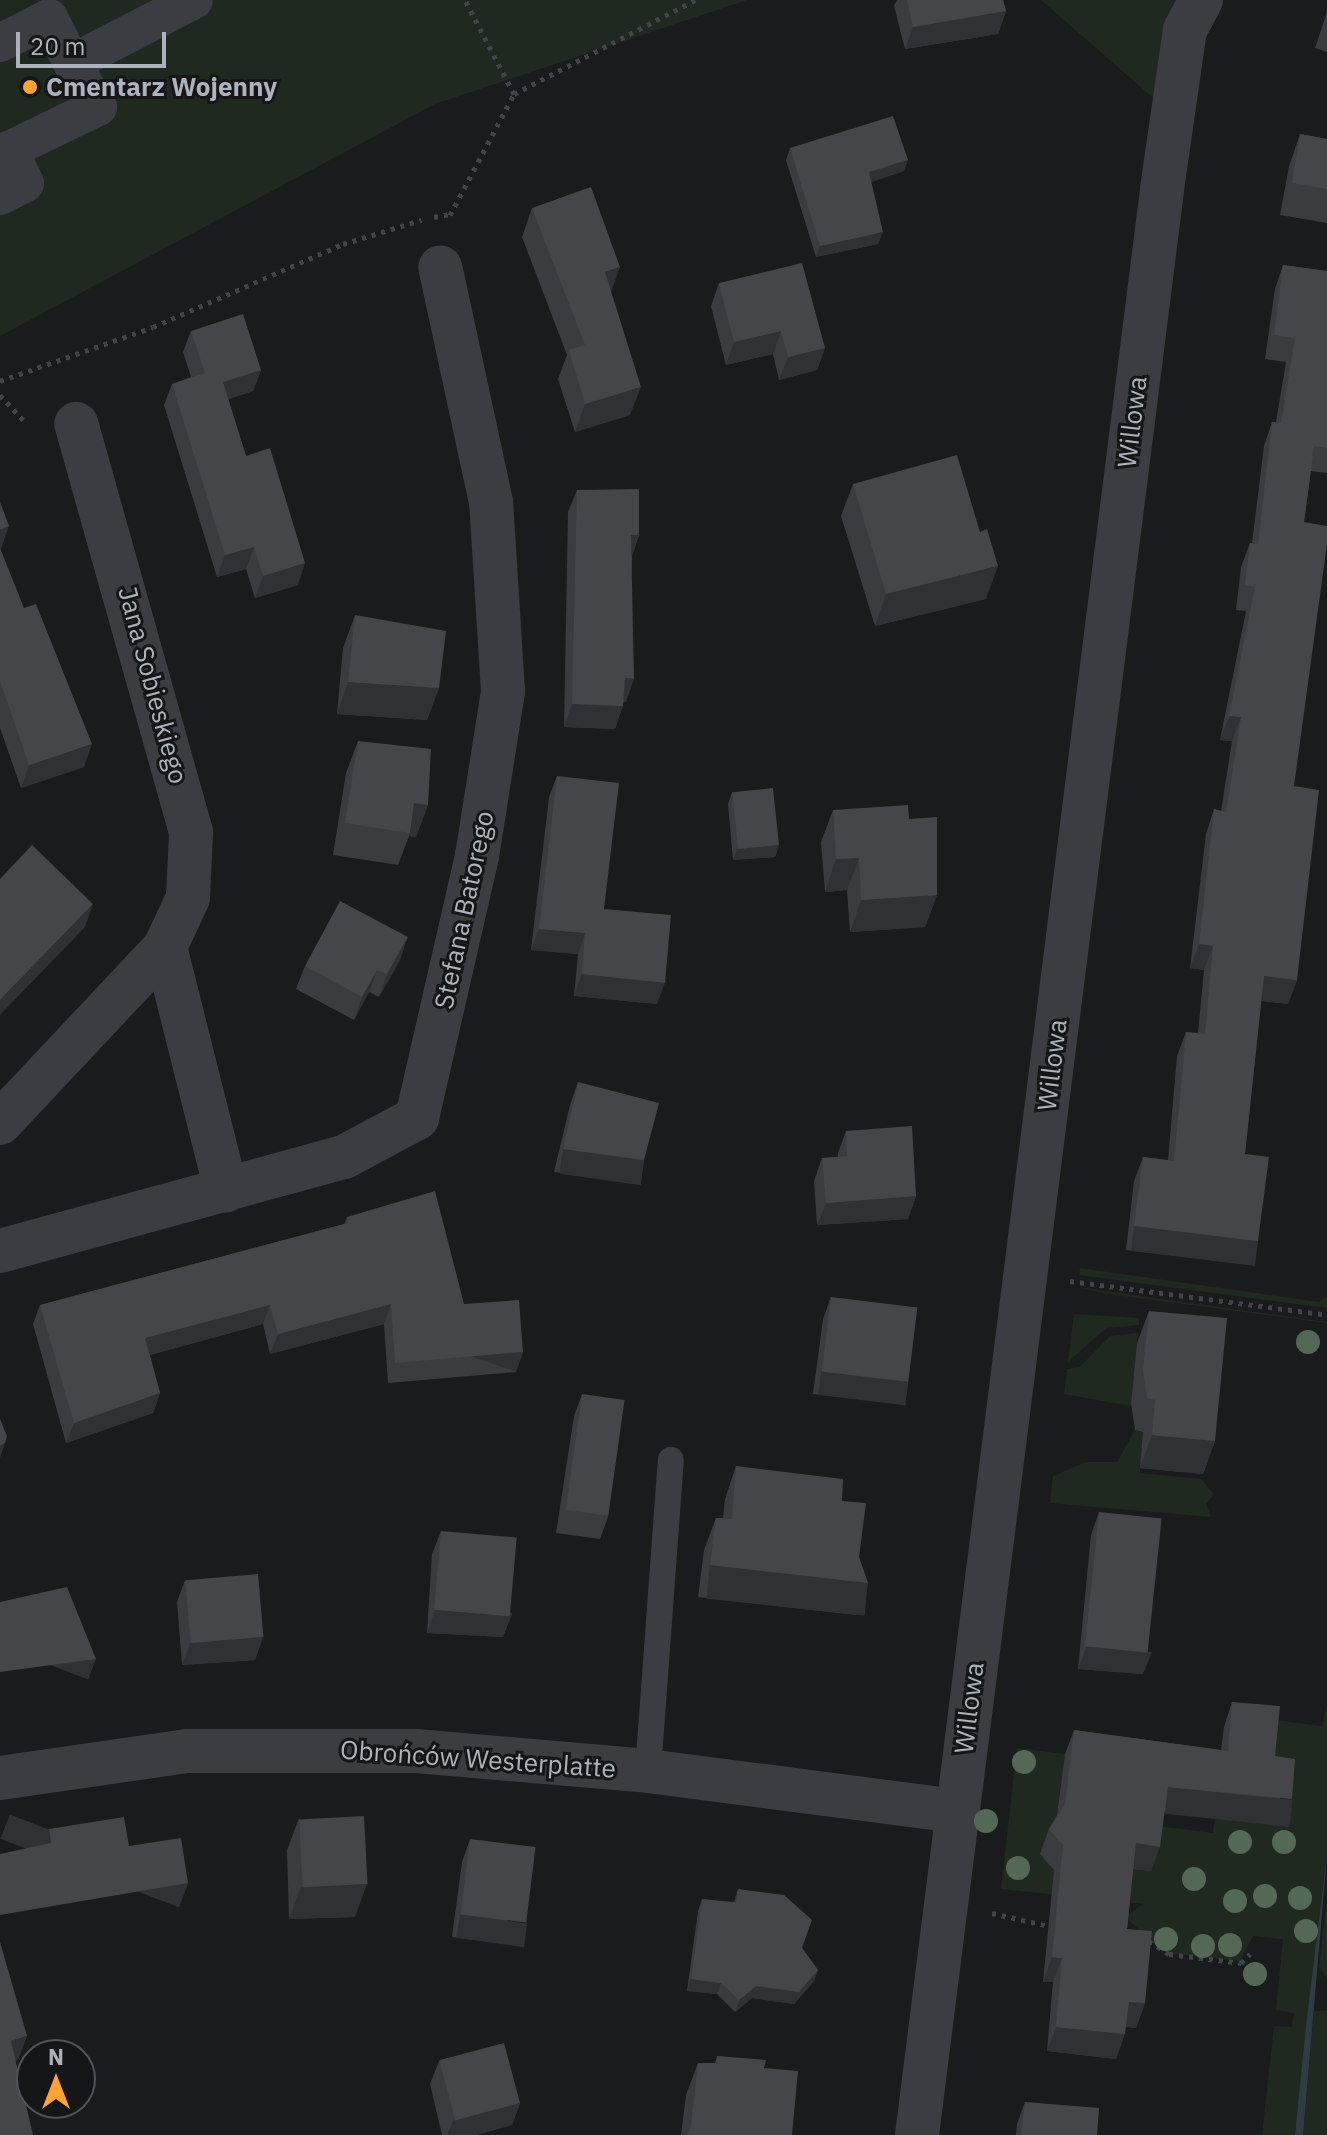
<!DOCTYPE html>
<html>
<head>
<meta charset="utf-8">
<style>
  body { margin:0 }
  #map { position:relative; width:1327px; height:2135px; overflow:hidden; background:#1a1b1d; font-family:"IBM Plex Sans",sans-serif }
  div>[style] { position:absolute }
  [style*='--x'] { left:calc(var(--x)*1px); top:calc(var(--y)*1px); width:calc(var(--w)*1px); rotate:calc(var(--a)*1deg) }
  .green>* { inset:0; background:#202920 }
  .water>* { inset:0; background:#2f3c43 }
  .path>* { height:5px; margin-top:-2.5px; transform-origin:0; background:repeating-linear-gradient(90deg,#414449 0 4px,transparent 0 10px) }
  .service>* { height:26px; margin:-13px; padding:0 13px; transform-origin:13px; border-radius:13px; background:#3b3d42 }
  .pedestrian>* { height:38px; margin:-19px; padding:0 19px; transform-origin:19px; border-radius:19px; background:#3b3d42 }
  .minor>* { height:44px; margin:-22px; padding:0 22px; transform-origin:22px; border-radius:22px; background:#3b3d42 }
  .trees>* { width:24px; height:24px; margin:-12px; border-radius:50%; background:#546955 }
  .wall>* { inset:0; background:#3a3c40 }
  .shaded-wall>* { inset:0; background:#303134; transform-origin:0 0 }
  .building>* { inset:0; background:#44464a; transform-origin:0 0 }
  .dots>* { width:22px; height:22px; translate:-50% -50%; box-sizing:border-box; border:4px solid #151618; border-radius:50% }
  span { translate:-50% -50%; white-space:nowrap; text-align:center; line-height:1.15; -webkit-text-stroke:6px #151618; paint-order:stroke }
  .poi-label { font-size:26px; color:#acb3bd; font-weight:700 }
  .left { translate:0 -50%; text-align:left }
  .street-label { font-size:26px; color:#acb3bd }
  .north { position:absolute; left:16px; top:2039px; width:80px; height:80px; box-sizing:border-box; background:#151618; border:2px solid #51555a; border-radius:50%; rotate:0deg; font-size:22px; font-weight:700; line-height:32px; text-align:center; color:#acb3bd }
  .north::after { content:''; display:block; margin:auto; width:28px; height:36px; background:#fda332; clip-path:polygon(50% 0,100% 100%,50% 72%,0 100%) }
  .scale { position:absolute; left:16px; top:32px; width:150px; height:36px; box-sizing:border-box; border:4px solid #acb3bd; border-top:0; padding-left:10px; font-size:24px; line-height:28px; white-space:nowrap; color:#acb3bd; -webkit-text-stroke:6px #151618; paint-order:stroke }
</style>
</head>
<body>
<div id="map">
  <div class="green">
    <i style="clip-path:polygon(0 0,747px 0,435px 104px,0 336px)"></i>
    <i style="clip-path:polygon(1041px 0,1201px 0,1174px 116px)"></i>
    <i style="clip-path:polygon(1080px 1268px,1319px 1302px,1327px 1296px,1327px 1308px,1079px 1275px)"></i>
    <i style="clip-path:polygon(1077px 1287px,1327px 1322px,1327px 1323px,1108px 1294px)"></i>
    <i style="clip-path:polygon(1074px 1314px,1139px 1318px,1139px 1325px,1106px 1328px,1068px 1362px)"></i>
    <i style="clip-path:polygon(1138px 1333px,1131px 1406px,1064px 1394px,1067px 1369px,1080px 1367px,1110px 1336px)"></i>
    <i style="clip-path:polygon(1135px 1430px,1143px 1432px,1140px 1473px,1201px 1479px,1214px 1494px,1206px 1504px,1211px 1517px,1050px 1503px,1053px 1476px,1086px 1462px,1117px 1462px)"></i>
    <i style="clip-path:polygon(1327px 1704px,1327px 1855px,1295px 2135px,1262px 2135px,1274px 2026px,1292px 2027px,1294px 2013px,1276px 2010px,1283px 1939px,1253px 1936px,1240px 1961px,1166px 1953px,1125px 1917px,1143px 1904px,1001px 1889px,1017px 1748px,1065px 1754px,1054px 1840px,1157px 1826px,1213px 1833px,1215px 1817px,1266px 1781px,1274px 1720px,1322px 1726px)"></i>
    <i style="clip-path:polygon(1327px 1898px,1327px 1978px,1319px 1967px)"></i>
    <i style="clip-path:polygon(1314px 2011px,1327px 2011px,1327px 2135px,1303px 2135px)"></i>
  </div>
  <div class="water">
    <i style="clip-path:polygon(1327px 1855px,1303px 2135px,1295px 2135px,1306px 2026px)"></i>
  </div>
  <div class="path">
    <i style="--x:514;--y:94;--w:204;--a:-27.4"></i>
    <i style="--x:450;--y:215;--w:137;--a:-62.1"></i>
    <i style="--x:514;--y:94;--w:106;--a:-117.5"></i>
    <i style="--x:434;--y:217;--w:16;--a:-11"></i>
    <i style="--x:0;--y:381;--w:162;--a:-19.4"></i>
    <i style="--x:153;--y:327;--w:207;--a:-23.6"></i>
    <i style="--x:343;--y:244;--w:82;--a:-17.1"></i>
    <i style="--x:0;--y:395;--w:35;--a:47"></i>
    <i style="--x:1070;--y:1281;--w:259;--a:7.5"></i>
    <i style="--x:992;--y:1913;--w:58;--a:12.8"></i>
    <i style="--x:1149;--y:1941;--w:24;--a:33"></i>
    <i style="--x:1169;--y:1954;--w:73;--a:7.1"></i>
    <i style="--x:1241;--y:1963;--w:13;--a:-45"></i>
  </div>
  <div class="service">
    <i style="--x:648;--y:1771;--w:312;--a:-85.8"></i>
  </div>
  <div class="pedestrian">
    <i style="--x:0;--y:43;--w:55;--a:-27"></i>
    <i style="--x:49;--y:18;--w:51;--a:62.9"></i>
    <i style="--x:0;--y:196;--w:28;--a:-27"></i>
    <i style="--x:25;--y:183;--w:37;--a:-116"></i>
    <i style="--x:9;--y:150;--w:99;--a:-25.8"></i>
    <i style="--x:98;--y:107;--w:51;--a:-120.6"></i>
    <i style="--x:72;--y:63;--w:137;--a:-27.3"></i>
  </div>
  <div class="minor">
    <i style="--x:165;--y:947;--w:251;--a:75.9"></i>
    <i style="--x:0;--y:1123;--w:241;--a:-46.8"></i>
    <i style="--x:165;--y:947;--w:54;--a:-64.9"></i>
    <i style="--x:188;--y:898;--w:66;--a:-87.4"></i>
    <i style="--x:191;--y:832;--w:424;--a:-105.7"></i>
    <i style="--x:0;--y:1251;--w:357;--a:-15.3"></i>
    <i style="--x:344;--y:1157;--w:83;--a:-28.1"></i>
    <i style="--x:417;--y:1118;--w:269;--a:-77.1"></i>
    <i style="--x:477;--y:856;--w:167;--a:-81"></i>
    <i style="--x:503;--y:691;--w:189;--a:-93.6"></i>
    <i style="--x:491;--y:502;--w:240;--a:-102.2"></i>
    <i style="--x:0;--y:1778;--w:189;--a:-8.2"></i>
    <i style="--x:187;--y:1751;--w:229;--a:0"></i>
    <i style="--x:416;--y:1751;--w:233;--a:4.9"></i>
    <i style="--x:648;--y:1771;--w:311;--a:7.4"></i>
    <i style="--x:917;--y:2135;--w:1961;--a:-82.82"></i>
    <i style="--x:1162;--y:189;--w:161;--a:-81.8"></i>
    <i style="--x:1185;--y:30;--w:34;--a:-62"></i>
  </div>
  <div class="trees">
    <i style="left:1308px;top:1342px"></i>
    <i style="left:1024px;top:1762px"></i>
    <i style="left:986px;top:1821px"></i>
    <i style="left:1240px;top:1842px"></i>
    <i style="left:1284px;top:1842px"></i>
    <i style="left:1018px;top:1868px"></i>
    <i style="left:1194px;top:1879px"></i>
    <i style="left:1265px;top:1896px"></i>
    <i style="left:1300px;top:1898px"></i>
    <i style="left:1235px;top:1901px"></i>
    <i style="left:1306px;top:1931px"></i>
    <i style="left:1166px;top:1939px"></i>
    <i style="left:1230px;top:1945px"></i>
    <i style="left:1203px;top:1946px"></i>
    <i style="left:1255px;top:1974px"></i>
  </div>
  <div class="wall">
    <i style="clip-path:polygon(897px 0,1003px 0,1006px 11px,998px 34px,905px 49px,894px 6px)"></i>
    <i style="clip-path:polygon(1327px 12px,1327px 52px,1315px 48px)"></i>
    <i style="clip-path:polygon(1300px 134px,1327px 139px,1327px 223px,1280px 215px,1289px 166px)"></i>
    <i style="clip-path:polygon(790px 148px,904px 171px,871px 182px,878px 244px,816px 257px,786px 160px)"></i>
    <i style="clip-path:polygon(532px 208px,611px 292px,630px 415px,575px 432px,558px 379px,567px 355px,522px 237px)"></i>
    <i style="clip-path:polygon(1283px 265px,1327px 271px,1327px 473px,1311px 471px,1304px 522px,1294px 786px,1297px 980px,1288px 1004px,1261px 1001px,1245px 1154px,1258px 1241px,1250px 1265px,1126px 1250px,1134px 1181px,1143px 1157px,1168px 1160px,1177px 1056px,1186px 1032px,1198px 1033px,1204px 970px,1190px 968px,1206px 834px,1214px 809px,1221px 811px,1232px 741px,1220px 740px,1246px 611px,1236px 610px,1241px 567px,1250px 543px,1252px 543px,1264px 446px,1272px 422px,1276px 422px,1286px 362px,1265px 359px,1275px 289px)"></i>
    <i style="clip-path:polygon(719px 283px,825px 348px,817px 370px,779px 380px,773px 354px,726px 365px,711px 306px)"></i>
    <i style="clip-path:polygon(191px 331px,261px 370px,253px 391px,228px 399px,246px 456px,298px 585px,255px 598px,246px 569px,217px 577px,164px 405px,172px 384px,191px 377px,183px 352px)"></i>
    <i style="clip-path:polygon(853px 484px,986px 599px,875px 626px,841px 516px)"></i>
    <i style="clip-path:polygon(577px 490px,639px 535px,632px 556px,626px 702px,624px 701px,615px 729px,564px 727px,568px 512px)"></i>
    <i style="clip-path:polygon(0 502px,0 549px,84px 767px,21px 788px,0 728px)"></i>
    <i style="clip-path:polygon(355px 615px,439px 688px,427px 720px,337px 714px,343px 648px)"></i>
    <i style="clip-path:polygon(358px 741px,428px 805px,416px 837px,409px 836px,398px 865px,333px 855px,346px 773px)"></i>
    <i style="clip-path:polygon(557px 776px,604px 909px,657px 1004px,574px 996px,578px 954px,531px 950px,549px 797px)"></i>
    <i style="clip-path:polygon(732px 792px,779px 845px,775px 857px,733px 860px,728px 804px)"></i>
    <i style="clip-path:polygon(833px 810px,909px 819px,937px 895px,925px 927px,850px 932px,847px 890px,825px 892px,821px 842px)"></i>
    <i style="clip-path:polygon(400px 960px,379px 997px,369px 992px,354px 1020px,296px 989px,305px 966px)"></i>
    <i style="clip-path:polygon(578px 1082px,644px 1160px,636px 1183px,554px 1172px,570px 1105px)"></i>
    <i style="clip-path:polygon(846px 1131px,916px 1196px,908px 1219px,817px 1225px,814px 1181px,822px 1158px,838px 1157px,838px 1153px)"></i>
    <i style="clip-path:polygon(347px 1217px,523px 1352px,516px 1372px,388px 1383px,384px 1324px,270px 1354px,263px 1324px,150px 1355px,160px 1393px,153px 1413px,66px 1443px,33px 1324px,40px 1305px,344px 1224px)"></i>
    <i style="clip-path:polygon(831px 1297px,900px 1404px,813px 1394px,823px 1319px)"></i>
    <i style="clip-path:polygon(1149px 1311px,1215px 1441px,1203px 1474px,1140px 1468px,1143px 1432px,1135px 1430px,1131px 1403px,1137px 1343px)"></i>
    <i style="clip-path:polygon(582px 1394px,608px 1517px,600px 1539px,556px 1533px,574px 1416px)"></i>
    <i style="clip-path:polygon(736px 1466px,842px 1501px,859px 1557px,856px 1615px,698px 1597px,704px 1550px,716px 1518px,723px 1518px,725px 1499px)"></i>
    <i style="clip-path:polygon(1099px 1512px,1143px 1674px,1078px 1669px,1091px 1535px)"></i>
    <i style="clip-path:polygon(441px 1531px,512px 1614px,503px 1637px,427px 1633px,432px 1554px)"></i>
    <i style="clip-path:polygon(185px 1580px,263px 1637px,255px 1660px,182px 1665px,177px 1602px)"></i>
    <i style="clip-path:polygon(1232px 1702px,1275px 1756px,1283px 1824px,1164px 1812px,1151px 1871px,1133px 1869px,1127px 1929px,1145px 2003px,1136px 2028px,1126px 2027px,1116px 2059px,1047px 2051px,1053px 1982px,1043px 1982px,1054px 1870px,1040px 1854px,1049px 1829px,1057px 1815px,1065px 1754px,1074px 1730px,1221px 1750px,1224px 1727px)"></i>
    <i style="clip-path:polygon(299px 1818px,355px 1917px,289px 1919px,287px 1850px)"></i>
    <i style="clip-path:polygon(49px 1829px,129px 1846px,188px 1883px,179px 1907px,43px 1845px)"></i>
    <i style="clip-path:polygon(470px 1839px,519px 1946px,452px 1937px,462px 1862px)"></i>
    <i style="clip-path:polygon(738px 1889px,802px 1948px,818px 1970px,814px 1981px,794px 2004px,752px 1998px,735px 2012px,717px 1994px,687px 1991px,698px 1911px,702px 1899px,734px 1902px)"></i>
    <i style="clip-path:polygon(717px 2056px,764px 2068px,792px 2135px,681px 2135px,686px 2095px,698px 2063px,715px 2063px)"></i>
    <i style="clip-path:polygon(439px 2061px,520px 2103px,512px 2125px,476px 2135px,442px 2135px,430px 2084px)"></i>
    <i style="clip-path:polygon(1025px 2102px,1097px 2135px,1016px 2135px,1017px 2124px)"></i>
  </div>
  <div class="shaded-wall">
    <i style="clip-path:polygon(1006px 11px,998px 34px,905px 49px,913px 27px)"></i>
    <i style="clip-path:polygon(908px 160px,904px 171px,865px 184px,869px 172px)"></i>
    <i style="clip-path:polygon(883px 232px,878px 244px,816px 257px,820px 246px)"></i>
    <i style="clip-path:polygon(620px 267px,610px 295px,605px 272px)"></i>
    <i style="clip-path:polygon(781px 331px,773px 354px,726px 365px,734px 342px)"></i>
    <i style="clip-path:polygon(825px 348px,817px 370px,779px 380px,788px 357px)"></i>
    <i style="clip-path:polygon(261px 370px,253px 391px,215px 404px,223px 382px)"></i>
    <i style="clip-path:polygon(641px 387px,630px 415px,575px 432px,585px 404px)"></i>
    <i style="clip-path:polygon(9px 526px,1px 549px,0 549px,0 530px)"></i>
    <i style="clip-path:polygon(631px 535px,639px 535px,631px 558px)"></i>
    <i style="clip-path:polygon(254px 547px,246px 569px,217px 577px,225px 555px)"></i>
    <i style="clip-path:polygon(305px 563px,298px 585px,255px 598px,263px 576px)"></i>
    <i style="clip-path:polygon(998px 566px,986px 599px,875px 626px,886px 594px)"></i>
    <i style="clip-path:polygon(625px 678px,634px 679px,626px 702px,617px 701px)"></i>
    <i style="clip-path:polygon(348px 682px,439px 688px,427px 720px,337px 714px)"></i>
    <i style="clip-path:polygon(572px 704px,623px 706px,615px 729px,564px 727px)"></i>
    <i style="clip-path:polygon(1229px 716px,1241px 717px,1232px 741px,1220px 740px)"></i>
    <i style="clip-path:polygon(92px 744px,84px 767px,21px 788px,29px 765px)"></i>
    <i style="clip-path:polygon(414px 803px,428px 805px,416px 837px,409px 836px)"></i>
    <i style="clip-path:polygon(779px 845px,775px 857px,733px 860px,737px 849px)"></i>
    <i style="clip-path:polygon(859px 858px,847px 890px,825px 892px,836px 859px)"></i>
    <i style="clip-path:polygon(937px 895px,925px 927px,850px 932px,861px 900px)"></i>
    <i style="clip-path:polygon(93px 904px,85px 927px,0 1015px,0 1000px)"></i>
    <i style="clip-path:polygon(539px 929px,585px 933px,578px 954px,531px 950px)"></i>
    <i style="clip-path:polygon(408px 937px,400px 960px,379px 997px,387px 974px)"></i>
    <i style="clip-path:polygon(1199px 944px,1213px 946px,1204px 970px,1190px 968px)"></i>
    <i style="clip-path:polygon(377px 970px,369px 992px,354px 1020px,362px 997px)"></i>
    <i style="clip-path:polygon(582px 974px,665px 983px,657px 1004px,574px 996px)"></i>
    <i style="clip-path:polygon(1264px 976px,1297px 980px,1288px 1004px,1255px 1000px)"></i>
    <i style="left:563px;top:1149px;width:82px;height:25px;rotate:8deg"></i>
    <i style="clip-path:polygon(916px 1196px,908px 1219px,817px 1225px,826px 1203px)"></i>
    <i style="left:1134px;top:1226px;width:125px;height:25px;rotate:7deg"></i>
    <i style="clip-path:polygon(391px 1304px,384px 1324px,270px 1354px,278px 1334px)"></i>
    <i style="clip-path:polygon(270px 1305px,263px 1324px,138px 1358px,145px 1338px)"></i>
    <i style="left:523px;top:1352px;width:21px;height:128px;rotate:109deg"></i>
    <i style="left:821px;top:1371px;width:88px;height:24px;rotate:7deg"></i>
    <i style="clip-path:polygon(160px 1393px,153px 1413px,66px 1443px,74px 1423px)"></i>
    <i style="clip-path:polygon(1152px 1435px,1215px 1441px,1203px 1474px,1140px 1468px)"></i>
    <i style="clip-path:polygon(5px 1443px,0 1458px,0 1446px)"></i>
    <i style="left:710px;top:1565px;width:159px;height:34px;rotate:6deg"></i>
    <i style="clip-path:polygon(435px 1610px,512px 1614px,503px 1637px,427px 1633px)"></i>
    <i style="clip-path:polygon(263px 1637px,255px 1660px,182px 1665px,190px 1643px)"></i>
    <i style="clip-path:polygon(1087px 1646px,1152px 1652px,1143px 1674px,1078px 1669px)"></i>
    <i style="left:96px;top:1659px;width:22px;height:97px;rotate:111deg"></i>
    <i style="left:1168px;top:1787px;width:125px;height:27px;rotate:6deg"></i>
    <i style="clip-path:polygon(1136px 1843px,1160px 1847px,1151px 1871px,1127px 1868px)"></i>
    <i style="left:188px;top:1883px;width:26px;height:191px;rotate:111deg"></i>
    <i style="clip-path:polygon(367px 1884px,355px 1917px,289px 1919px,301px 1886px)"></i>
    <i style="left:460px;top:1914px;width:68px;height:24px;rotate:8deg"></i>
    <i style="clip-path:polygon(1052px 1957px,1062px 1958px,1053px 1982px,1043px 1982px)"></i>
    <i style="clip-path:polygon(818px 1970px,814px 1981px,794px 2004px,752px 1998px,735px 2012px,739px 2000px,756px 1986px)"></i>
    <i style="clip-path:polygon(691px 1979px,721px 1983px,717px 1994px,687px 1991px)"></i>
    <i style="clip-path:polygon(1129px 2002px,1145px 2003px,1136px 2028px,1120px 2026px)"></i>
    <i style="clip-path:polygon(1056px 2027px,1125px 2034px,1116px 2059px,1047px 2051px)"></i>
    <i style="clip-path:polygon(27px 2036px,18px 2060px,2px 2064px,11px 2041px)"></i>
    <i style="clip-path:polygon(520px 2103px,512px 2125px,476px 2135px,447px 2135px,453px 2121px)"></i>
  </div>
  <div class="building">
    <i style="clip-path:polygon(907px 0,1003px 0,1006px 11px,913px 27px)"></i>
    <i style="clip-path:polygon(893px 116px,908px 160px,869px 172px,883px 232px,820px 246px,790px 148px)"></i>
    <i style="clip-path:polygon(1300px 134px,1327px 139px,1327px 189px,1292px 183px)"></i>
    <i style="clip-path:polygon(591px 187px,620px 267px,605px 272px,641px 387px,585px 404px,569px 350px,585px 345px,532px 208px)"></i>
    <i style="clip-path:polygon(802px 263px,825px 348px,788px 357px,781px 331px,734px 342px,719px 283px)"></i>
    <i style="clip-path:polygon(1283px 265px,1327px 271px,1327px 448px,1314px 446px,1304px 522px,1327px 526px,1327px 544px,1294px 786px,1319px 790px,1297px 980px,1264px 976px,1245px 1154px,1269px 1157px,1258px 1241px,1134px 1226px,1143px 1157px,1174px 1161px,1186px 1032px,1205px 1034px,1213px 946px,1199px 944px,1214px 809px,1226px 812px,1241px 717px,1229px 716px,1255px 587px,1245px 585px,1250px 543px,1258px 544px,1272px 422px,1281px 423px,1295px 338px,1274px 335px)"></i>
    <i style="clip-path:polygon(243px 314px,261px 370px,223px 382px,246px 456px,270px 448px,305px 563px,263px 576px,254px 547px,225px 555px,172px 384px,205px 373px,191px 331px)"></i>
    <i style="clip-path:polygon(957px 455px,980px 532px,987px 529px,998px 566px,886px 594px,853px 484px)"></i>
    <i style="clip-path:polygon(639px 489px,639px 535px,631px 535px,634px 679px,625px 678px,623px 706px,572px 704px,577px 490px)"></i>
    <i style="clip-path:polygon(0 502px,9px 526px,0 530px)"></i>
    <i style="clip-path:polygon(0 548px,24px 608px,36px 604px,92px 744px,29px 765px,0 681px)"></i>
    <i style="clip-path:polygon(355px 615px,446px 631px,439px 688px,348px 682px)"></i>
    <i style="clip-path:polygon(358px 741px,431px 749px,428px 805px,414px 803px,410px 833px,345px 823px)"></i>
    <i style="clip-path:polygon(557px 776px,619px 783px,604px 909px,671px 915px,665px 983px,582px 974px,585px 933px,539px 929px)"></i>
    <i style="left:773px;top:788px;width:57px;height:41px;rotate:84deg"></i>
    <i style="clip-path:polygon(908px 805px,909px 819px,937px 817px,937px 895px,861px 900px,859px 858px,836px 859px,833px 810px)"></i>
    <i style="clip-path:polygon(32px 845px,93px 904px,0 1000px,0 879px)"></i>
    <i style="clip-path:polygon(340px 901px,408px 937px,387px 974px,377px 970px,362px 997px,305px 966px)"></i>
    <i style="clip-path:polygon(578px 1082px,659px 1103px,644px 1160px,563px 1149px)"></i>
    <i style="clip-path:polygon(912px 1126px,916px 1196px,826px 1203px,822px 1158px,847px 1156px,846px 1131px)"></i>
    <i style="clip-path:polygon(435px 1191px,464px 1304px,519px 1300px,523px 1352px,395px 1363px,391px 1304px,278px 1334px,270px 1305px,145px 1338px,160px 1393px,74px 1423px,40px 1305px,348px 1223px,347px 1217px)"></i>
    <i style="left:831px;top:1297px;width:87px;height:75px;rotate:7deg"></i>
    <i style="clip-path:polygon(1149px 1311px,1227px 1318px,1215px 1441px,1152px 1435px,1155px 1400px,1147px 1398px,1143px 1371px)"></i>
    <i style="left:582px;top:1394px;width:43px;height:117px;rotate:8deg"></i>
    <i style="clip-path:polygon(0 1419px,7px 1436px,5px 1443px,0 1446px)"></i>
    <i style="clip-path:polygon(736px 1466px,843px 1479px,842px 1501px,866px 1503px,859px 1557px,868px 1583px,710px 1565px,716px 1518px,732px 1519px)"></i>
    <i style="left:1099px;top:1512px;width:63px;height:135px;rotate:6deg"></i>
    <i style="left:441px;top:1531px;width:76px;height:79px;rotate:5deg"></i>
    <i style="left:258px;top:1574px;width:63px;height:73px;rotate:85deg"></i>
    <i style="clip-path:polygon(67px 1587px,96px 1659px,0 1672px,0 1602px)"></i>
    <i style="clip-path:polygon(1232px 1702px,1280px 1706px,1275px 1756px,1295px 1759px,1292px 1799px,1168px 1787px,1160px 1847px,1136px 1843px,1127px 1929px,1152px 1931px,1145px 2003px,1129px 2002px,1125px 2034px,1056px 2027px,1062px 1958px,1052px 1957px,1063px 1845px,1049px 1829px,1065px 1804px,1074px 1730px,1228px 1751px)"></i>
    <i style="left:364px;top:1816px;width:68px;height:65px;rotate:87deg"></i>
    <i style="clip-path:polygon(124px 1817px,129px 1846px,181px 1838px,188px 1883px,0 1915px,0 1854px,51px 1843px,49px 1829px)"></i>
    <i style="left:470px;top:1839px;width:66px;height:76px;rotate:7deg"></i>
    <i style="clip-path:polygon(738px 1889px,784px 1895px,812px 1920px,802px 1948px,818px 1970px,799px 1992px,756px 1986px,739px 2000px,721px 1983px,691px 1979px,702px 1899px,736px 1903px)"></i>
    <i style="clip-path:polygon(0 1942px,27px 2036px,11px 2041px,33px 2135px,0 2135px)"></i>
    <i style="left:504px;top:2043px;width:62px;height:67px;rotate:75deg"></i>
    <i style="clip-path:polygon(717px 2056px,766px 2060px,764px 2068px,798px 2071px,792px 2135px,687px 2135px,691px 2126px,698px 2063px,717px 2063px)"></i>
    <i style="clip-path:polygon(1025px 2102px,1099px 2108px,1097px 2135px,1021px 2135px)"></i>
  </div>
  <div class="dots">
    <i style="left:30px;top:87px;background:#fda332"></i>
  </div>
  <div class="poi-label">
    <span class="left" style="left:46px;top:87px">Cmentarz Wojenny</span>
  </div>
  <div class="street-label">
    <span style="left:1132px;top:422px;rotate:-83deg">Willowa</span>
    <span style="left:153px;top:685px;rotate:75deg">Jana Sobieskiego</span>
    <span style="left:464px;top:910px;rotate:-78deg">Stefana Batorego</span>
    <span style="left:1052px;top:1065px;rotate:-83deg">Willowa</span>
    <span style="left:969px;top:1708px;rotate:-83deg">Willowa</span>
    <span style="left:478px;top:1759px;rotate:4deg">Obrońców Westerplatte</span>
  </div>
  <div class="north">N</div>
  <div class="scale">20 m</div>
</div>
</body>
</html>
